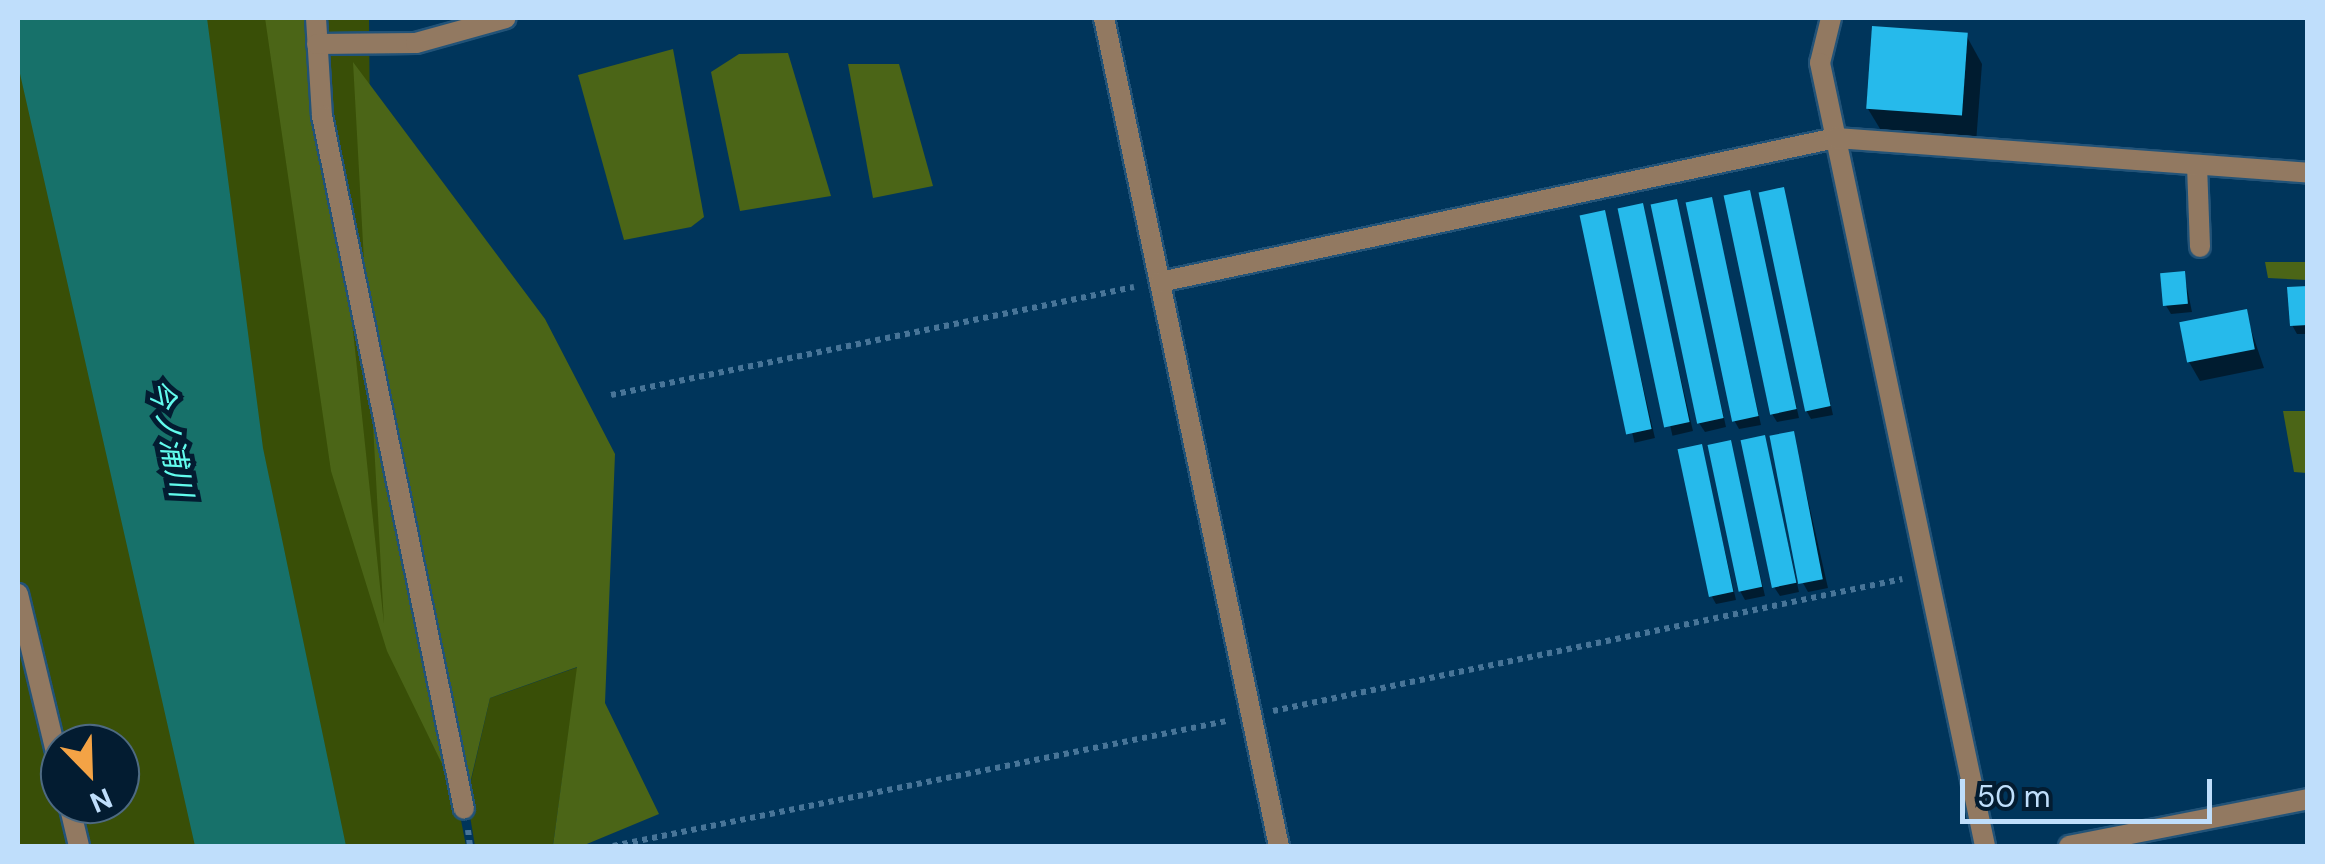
<!DOCTYPE html>
<html>
<head>
<meta charset="utf-8">
<style>
  body { margin:0 }
  #map { position:relative; width:2325px; height:864px; overflow:hidden; background:#00355b; font-family:"DM Sans","Noto Sans JP",sans-serif }
  div>[style] { position:absolute }
  [style*='--x'] { left:calc(var(--x)*1px); top:calc(var(--y)*1px); width:calc(var(--w)*1px); rotate:calc(var(--a)*1deg) }
  .green>* { inset:0; background:#394f07 }
  .forest>* { inset:0; background:#4b6517 }
  .water>* { inset:0; background:#17716a }
  .shadow>* { inset:0; background:#0007; transform-origin:0 0 }
  .building>* { inset:0; background:#26baeb; transform-origin:0 0 }
  .path>* { height:6px; margin-top:-3px; transform-origin:0; background:repeating-linear-gradient(90deg,#487598 0 5px,transparent 0 10px) }
  .roads { filter:drop-shadow(2px 0 #225378) drop-shadow(-2px 0 #225378) drop-shadow(0 2px #225378) drop-shadow(0 -2px #225378) }
  .minor>* { height:20px; margin:-10px; padding:0 10px; transform-origin:10px; border-radius:10px; background:#927961 }
  span { translate:-50% -50%; white-space:nowrap; text-align:center; line-height:1.15; -webkit-text-stroke:10px #031c31; paint-order:stroke }
  .water-label { font-size:30px; color:#62fcee; font-style:italic }
  .frame { position:absolute; inset:0; border:20px solid #bfdefb; pointer-events:none }
  .north { position:absolute; left:40px; top:724px; width:100px; height:100px; box-sizing:border-box; background:#031c31; border:2px solid #4e6a82; border-radius:50%; rotate:157deg; font-size:28px; font-weight:700; line-height:40px; text-align:center; color:#bfdefb }
  .north::after { content:''; display:block; margin:auto; width:35px; height:45px; background:#f4a345; clip-path:polygon(50% 0,100% 100%,50% 72%,0 100%) }
  .scale { position:absolute; left:1960px; top:779px; width:252px; height:45px; box-sizing:border-box; border:5px solid #bfdefb; border-top:0; padding-left:12px; font-size:30px; line-height:35px; white-space:nowrap; color:#bfdefb; -webkit-text-stroke:8px #031c31; paint-order:stroke }
</style>
</head>
<body>
<div id="map">
  <div class="green">
    <i style="clip-path:polygon(evenodd,18px 18px,369px 18px,372px 361px,466px 846px,18px 846px,18px 18px,60px 744px,120px 744px,120px 804px,60px 804px,60px 744px)"></i>
    <i style="clip-path:polygon(578px 667px,553px 846px,475px 846px,467px 798px,490px 698px)"></i>
  </div>
  <div class="forest">
    <i style="clip-path:polygon(265px 18px,320px 18px,384px 624px,353px 62px,545px 319px,615px 454px,605px 703px,659px 814px,582px 846px,553px 846px,577px 667px,490px 698px,464px 809px,387px 651px,331px 471px)"></i>
    <i style="clip-path:polygon(673px 49px,704px 217px,691px 227px,624px 240px,578px 75px)"></i>
    <i style="clip-path:polygon(788px 53px,831px 196px,740px 211px,711px 72px,739px 54px)"></i>
    <i style="clip-path:polygon(848px 64px,899px 64px,933px 186px,873px 198px)"></i>
    <i style="clip-path:polygon(2265px 262px,2307px 262px,2307px 280px,2268px 278px)"></i>
    <i style="clip-path:polygon(2283px 411px,2307px 411px,2307px 473px,2294px 472px)"></i>
  </div>
  <div class="water">
    <i style="clip-path:polygon(18px 18px,207px 18px,263px 448px,346px 846px,195px 846px,18px 65px)"></i>
  </div>
  <div class="shadow">
    <i style="clip-path:polygon(1966px 35px,1982px 64px,1976px 143px,1885px 137px,1868px 109px)"></i>
    <i style="clip-path:polygon(1783px 190px,1833px 415px,1811px 419px,1806px 410px)"></i>
    <i style="clip-path:polygon(1748px 193px,1799px 418px,1777px 422px,1772px 414px)"></i>
    <i style="clip-path:polygon(1711px 200px,1761px 425px,1739px 429px,1734px 420px)"></i>
    <i style="clip-path:polygon(1676px 202px,1726px 427px,1705px 432px,1699px 423px)"></i>
    <i style="left:1641px;top:206px;width:231px;height:21px;rotate:77deg"></i>
    <i style="left:1603px;top:213px;width:231px;height:21px;rotate:77deg"></i>
    <i style="clip-path:polygon(2184px 273px,2192px 312px,2171px 314px,2165px 304px)"></i>
    <i style="clip-path:polygon(2308px 289px,2308px 334px,2297px 334px,2292px 325px)"></i>
    <i style="clip-path:polygon(2245px 312px,2264px 368px,2200px 381px,2189px 362px)"></i>
    <i style="clip-path:polygon(1793px 434px,1828px 588px,1808px 592px,1803px 583px)"></i>
    <i style="clip-path:polygon(1764px 438px,1799px 592px,1780px 596px,1774px 587px)"></i>
    <i style="clip-path:polygon(1730px 443px,1765px 596px,1745px 600px,1740px 591px)"></i>
    <i style="clip-path:polygon(1701px 446px,1736px 600px,1716px 604px,1711px 595px)"></i>
  </div>
  <div class="building">
    <i style="left:1872px;top:26px;width:96px;height:83px;rotate:4deg"></i>
    <i style="left:1784px;top:187px;width:224px;height:26px;rotate:78deg"></i>
    <i style="left:1750px;top:190px;width:224px;height:27px;rotate:78deg"></i>
    <i style="left:1712px;top:197px;width:224px;height:27px;rotate:78deg"></i>
    <i style="left:1677px;top:199px;width:224px;height:27px;rotate:78deg"></i>
    <i style="left:1643px;top:203px;width:224px;height:26px;rotate:78deg"></i>
    <i style="left:1605px;top:210px;width:224px;height:26px;rotate:78deg"></i>
    <i style="left:2185px;top:271px;width:33px;height:25px;rotate:85deg"></i>
    <i style="clip-path:polygon(2308px 286px,2308px 325px,2290px 326px,2287px 287px)"></i>
    <i style="left:2247px;top:309px;width:41px;height:69px;rotate:79deg"></i>
    <i style="left:1794px;top:431px;width:151px;height:25px;rotate:79deg"></i>
    <i style="left:1765px;top:435px;width:151px;height:25px;rotate:78deg"></i>
    <i style="left:1731px;top:440px;width:150px;height:24px;rotate:78deg"></i>
    <i style="left:1702px;top:444px;width:151px;height:25px;rotate:78deg"></i>
  </div>
  <div class="path">
    <i style="--x:611;--y:395;--w:534;--a:-11.67"></i>
    <i style="--x:1273;--y:711;--w:643;--a:-11.85"></i>
    <i style="--x:468;--y:830;--w:16;--a:83"></i>
    <i style="--x:613;--y:846;--w:627;--a:-11.51"></i>
  </div>
  <div class="roads">
    <div class="minor">
      <i style="--x:316;--y:18;--w:98;--a:86.5"></i>
      <i style="--x:322;--y:116;--w:707;--a:78.42"></i>
      <i style="--x:1104;--y:18;--w:846;--a:78.07"></i>
      <i style="--x:1831;--y:18;--w:46;--a:103.7"></i>
      <i style="--x:1820;--y:63;--w:800;--a:78.1"></i>
      <i style="--x:317;--y:44;--w:99;--a:-0.6"></i>
      <i style="--x:416;--y:43;--w:93;--a:-15.5"></i>
      <i style="--x:2197;--y:165;--w:82;--a:87.9"></i>
      <i style="--x:1160;--y:282;--w:691;--a:-12.03"></i>
      <i style="--x:1836;--y:138;--w:473;--a:4.2"></i>
      <i style="--x:18;--y:594;--w:180;--a:76.5"></i>
      <i style="--x:69;--y:804;--w:43;--a:76.6"></i>
      <i style="--x:2069;--y:846;--w:244;--a:-11.1"></i>
    </div>
  </div>
  <div class="water-label">
    <span style="left:170px;top:438px;rotate:79deg">今ノ浦川</span>
  </div>
  <div class="frame"></div>
  <div class="north">N</div>
  <div class="scale">50 m</div>
</div>
</body>
</html>
